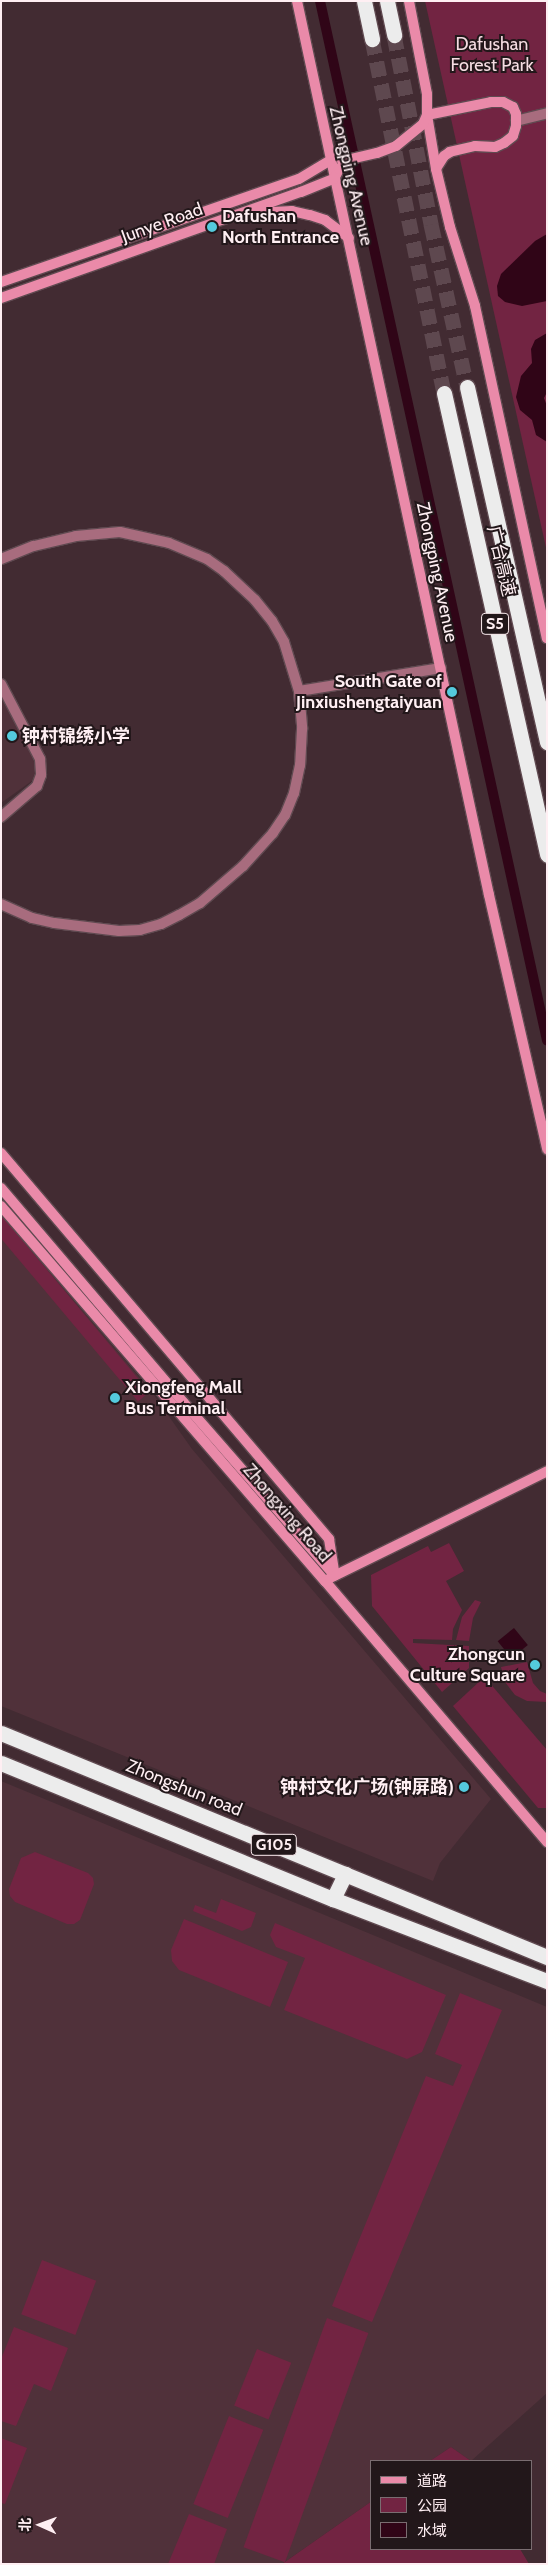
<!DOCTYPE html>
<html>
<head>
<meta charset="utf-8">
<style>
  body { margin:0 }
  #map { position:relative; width:548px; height:2565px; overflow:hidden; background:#422b32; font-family:Cabin,"Noto Sans SC",sans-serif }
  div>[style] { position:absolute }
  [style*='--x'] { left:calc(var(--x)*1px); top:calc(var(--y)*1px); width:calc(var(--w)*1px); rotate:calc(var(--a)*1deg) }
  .built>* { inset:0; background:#50313a }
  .green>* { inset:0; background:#722442; transform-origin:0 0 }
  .water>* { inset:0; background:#300517; transform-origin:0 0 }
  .canal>* { height:10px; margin:-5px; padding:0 5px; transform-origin:5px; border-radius:5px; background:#300517 }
  .highway-tunnel>* { height:15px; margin-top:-7.5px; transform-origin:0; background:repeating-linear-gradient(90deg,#5e484f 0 15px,transparent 0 23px) }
  .roads { filter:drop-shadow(1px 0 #604a51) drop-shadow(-1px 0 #604a51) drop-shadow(0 1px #604a51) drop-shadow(0 -1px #604a51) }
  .street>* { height:10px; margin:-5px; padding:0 5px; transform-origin:5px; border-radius:5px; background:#a86c7e }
  .secondary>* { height:10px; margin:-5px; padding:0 5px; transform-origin:5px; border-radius:5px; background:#ea8aa9 }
  .highway>* { height:15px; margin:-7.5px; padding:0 7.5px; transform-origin:7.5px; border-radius:7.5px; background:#ececec }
  .dots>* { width:14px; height:14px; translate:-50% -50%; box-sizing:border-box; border:2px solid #22171a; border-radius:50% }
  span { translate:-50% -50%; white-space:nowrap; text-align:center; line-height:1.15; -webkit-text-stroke:4px #22171a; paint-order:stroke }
  .shield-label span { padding:1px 4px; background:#22171a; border:1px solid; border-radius:4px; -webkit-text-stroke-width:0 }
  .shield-label { font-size:16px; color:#ffeff3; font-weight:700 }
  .park-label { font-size:18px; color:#f5dce2 }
  .street-label { font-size:18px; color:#ffeff3 }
  .poi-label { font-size:18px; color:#ffeff3; font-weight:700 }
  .left { translate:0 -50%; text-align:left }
  .right { translate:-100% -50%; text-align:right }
  .frame { position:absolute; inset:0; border:2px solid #ffeff3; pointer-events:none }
  .legend { position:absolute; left:370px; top:2460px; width:162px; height:90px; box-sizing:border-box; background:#22171a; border:1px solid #7a6d71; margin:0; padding:6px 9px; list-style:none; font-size:15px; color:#ffeff3 }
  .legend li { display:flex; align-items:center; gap:10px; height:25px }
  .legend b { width:25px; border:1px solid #7a6d71 }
  .north { position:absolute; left:15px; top:2500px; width:50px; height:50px; -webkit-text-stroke:4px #22171a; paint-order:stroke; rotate:272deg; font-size:14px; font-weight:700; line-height:20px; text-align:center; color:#ffeff3 }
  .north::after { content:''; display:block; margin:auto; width:18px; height:22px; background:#ffeff3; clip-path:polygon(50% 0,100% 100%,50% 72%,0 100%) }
</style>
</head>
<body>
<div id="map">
  <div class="built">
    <i style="clip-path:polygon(1px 698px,43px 773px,1px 803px)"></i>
    <i style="clip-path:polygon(1px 1215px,151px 1391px,192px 1449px,491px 1799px,440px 1863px,433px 1881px,1px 1706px)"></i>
    <i style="clip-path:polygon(1px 1781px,547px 2007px,547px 2393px,471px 2461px,451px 2447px,430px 2461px,372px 2461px,372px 2501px,282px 2564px,1px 2564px)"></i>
  </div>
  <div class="green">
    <i style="clip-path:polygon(425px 1px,547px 1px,547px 552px)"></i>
    <i style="left:1px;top:1215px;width:231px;height:15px;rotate:50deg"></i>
    <i style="clip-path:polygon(449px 1543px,464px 1571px,446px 1581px,462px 1610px,453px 1629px,452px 1640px,413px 1639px,413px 1643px,469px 1646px,469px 1668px,442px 1692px,372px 1606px,371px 1575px,428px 1546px,431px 1552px)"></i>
    <i style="clip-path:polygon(475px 1600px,481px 1602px,473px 1618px,469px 1641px,456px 1640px,462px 1617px)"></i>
    <i style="clip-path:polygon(527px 1662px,533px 1683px,540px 1691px,547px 1694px,547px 1702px,527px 1701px,515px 1695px,505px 1682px,501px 1667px)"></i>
    <i style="clip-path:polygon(481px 1680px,488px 1681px,547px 1750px,547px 1808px,538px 1808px,453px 1706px)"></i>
    <i style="clip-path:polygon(35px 1852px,88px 1873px,93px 1878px,94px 1884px,80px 1920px,74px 1924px,67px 1924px,15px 1902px,10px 1896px,9px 1889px,21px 1858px)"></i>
    <i style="clip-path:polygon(221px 1899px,256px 1913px,251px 1927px,242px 1931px,193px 1911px,195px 1905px,216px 1913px)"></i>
    <i style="clip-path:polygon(184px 1919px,288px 1962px,270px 2007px,179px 1970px,172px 1961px,171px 1950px)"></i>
    <i style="clip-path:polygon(275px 1923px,446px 1995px,422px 2052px,407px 2059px,284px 2010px,305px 1958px,276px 1947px,270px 1935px)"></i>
    <i style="clip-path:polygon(460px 1993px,502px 2010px,372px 2322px,332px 2306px,426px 2076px,453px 2086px,462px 2065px,435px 2054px)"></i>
    <i style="left:42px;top:2260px;width:58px;height:58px;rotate:21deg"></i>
    <i style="left:327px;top:2318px;width:44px;height:244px;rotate:20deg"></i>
    <i style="clip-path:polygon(14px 2327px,68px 2348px,51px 2391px,34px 2384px,16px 2426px,1px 2421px,1px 2359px)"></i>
    <i style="left:257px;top:2349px;width:37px;height:61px;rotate:22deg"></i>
    <i style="left:229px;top:2416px;width:37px;height:95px;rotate:22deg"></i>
    <i style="clip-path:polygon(1px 2438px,27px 2448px,5px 2504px,1px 2503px)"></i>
    <i style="clip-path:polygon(451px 2447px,471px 2461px,430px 2461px)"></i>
    <i style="clip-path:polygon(372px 2501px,372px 2549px,520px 2549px,529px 2564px,282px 2564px)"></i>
    <i style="clip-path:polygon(189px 2514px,227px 2529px,214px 2564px,168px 2564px)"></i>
  </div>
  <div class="water">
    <i style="clip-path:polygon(547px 234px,547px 301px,522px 306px,505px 302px,498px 296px,497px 286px,501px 274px,535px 241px)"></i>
    <i style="clip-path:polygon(547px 333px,547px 392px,544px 398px,547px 406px,547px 442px,536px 435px,532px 420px,520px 410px,516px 397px,521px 376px,532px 363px,531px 349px,535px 340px)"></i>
    <i style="left:514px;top:1628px;width:22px;height:21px;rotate:51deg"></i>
  </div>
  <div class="canal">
    <i style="--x:320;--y:1;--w:1064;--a:77.68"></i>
  </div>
  <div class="highway-tunnel">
    <i style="--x:394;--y:35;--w:193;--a:78.9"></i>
    <i style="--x:431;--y:224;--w:167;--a:77.5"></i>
    <i style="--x:372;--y:39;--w:361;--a:78.5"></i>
  </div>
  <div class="roads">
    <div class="street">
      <i style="--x:516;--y:121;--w:32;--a:-14"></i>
      <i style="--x:1;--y:559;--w:35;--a:-22"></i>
      <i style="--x:34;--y:546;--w:43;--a:-13.4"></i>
      <i style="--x:76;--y:536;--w:44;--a:-5.2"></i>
      <i style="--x:120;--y:532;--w:50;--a:12.7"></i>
      <i style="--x:169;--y:543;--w:41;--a:22.8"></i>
      <i style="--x:207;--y:559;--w:21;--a:35"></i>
      <i style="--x:224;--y:571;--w:42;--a:43.1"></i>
      <i style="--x:255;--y:600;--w:27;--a:51"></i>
      <i style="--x:272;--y:621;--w:24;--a:60"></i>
      <i style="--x:284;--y:642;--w:51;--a:73"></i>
      <i style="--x:299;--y:691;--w:38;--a:85"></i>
      <i style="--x:302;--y:729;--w:36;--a:93"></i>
      <i style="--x:300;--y:765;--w:29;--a:102"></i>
      <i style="--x:294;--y:793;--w:24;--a:112"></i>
      <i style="--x:285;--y:815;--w:22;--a:124"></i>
      <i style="--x:273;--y:833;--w:45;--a:132.3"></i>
      <i style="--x:243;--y:866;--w:57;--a:139.3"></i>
      <i style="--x:200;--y:903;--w:24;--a:150"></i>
      <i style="--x:179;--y:915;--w:20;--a:153"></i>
      <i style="--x:161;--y:924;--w:22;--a:164"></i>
      <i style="--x:140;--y:930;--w:21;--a:177"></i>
      <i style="--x:119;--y:931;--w:65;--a:-173"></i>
      <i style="--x:54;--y:923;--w:23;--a:-167"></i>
      <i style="--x:32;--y:918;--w:34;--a:-156"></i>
      <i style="--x:1;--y:684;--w:85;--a:62.5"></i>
      <i style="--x:40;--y:759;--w:16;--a:86"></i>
      <i style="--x:41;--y:775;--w:12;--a:110"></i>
      <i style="--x:37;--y:786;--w:48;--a:139.3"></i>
      <i style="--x:299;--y:691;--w:144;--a:-9.2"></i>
    </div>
    <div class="secondary">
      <i style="--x:297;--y:1;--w:914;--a:77.88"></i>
      <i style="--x:489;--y:895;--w:261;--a:77.1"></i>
      <i style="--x:427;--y:115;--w:55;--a:80.5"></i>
      <i style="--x:436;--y:169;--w:60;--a:76.4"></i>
      <i style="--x:450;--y:227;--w:83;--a:72.4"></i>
      <i style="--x:475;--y:306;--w:340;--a:77.8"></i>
      <i style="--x:427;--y:115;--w:65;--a:-11.5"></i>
      <i style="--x:491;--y:102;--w:12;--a:0"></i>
      <i style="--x:503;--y:102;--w:11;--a:27"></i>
      <i style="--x:513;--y:107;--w:8;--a:67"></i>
      <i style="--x:516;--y:114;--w:12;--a:90"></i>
      <i style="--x:516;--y:126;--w:10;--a:107"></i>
      <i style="--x:513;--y:136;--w:11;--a:142"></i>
      <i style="--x:504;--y:143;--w:10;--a:156"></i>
      <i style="--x:495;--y:147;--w:20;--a:-177"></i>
      <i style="--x:475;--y:146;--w:26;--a:167"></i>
      <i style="--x:450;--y:152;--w:7;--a:146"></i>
      <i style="--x:444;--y:156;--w:15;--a:122"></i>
      <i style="--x:342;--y:161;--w:36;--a:-13"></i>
      <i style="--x:377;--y:153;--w:20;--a:-20"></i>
      <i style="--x:396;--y:146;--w:35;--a:-39"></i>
      <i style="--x:423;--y:124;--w:10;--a:-66"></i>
      <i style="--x:427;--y:115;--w:21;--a:-90"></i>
      <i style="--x:427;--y:94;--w:95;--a:-101"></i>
      <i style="--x:252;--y:213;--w:40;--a:-2.9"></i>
      <i style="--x:292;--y:211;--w:18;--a:13"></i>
      <i style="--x:310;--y:215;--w:16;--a:18"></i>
      <i style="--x:325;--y:220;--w:30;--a:37"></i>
      <i style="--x:1;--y:282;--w:315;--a:-19.1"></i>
      <i style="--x:299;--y:179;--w:37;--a:-31"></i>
      <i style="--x:1;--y:298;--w:318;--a:-19.5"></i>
      <i style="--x:301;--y:192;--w:35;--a:-22"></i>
      <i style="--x:334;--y:179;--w:11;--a:-63"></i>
      <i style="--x:339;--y:169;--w:11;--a:-45"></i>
      <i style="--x:1;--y:1153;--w:507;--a:49.64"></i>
      <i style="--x:329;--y:1539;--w:37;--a:81"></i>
      <i style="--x:1;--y:1188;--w:282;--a:49.6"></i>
      <i style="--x:184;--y:1403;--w:228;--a:48.9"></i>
      <i style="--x:1;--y:1206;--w:496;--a:49.2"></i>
      <i style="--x:325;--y:1581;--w:343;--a:49.6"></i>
      <i style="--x:330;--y:1578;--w:242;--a:-26.2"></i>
    </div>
    <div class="highway">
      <i style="--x:364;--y:1;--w:39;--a:78"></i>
      <i style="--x:387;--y:1;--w:35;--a:78"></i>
      <i style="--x:467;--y:387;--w:364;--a:77.3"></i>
      <i style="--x:444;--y:393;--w:473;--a:77.4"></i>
      <i style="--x:1;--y:1733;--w:590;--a:22.31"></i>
      <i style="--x:1;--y:1763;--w:359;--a:22.3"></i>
      <i style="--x:333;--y:1899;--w:229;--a:21"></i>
      <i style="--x:333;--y:1899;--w:28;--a:-64"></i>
    </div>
  </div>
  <div class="dots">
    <i style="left:212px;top:227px;background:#54cadd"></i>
    <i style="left:452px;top:692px;background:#54cadd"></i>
    <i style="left:12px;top:736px;background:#54cadd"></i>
    <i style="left:115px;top:1398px;background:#54cadd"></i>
    <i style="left:535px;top:1665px;background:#54cadd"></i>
    <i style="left:464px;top:1787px;background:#54cadd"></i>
  </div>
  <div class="shield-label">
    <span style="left:495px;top:624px">S5</span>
    <span style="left:274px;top:1845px">G105</span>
  </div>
  <div class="park-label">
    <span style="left:492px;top:55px">Dafushan<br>Forest Park</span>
  </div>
  <div class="street-label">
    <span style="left:351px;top:176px;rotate:77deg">Zhongping Avenue</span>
    <span style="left:162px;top:223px;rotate:-20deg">Junye Road</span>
    <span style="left:501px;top:561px;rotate:77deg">广台高速</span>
    <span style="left:437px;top:572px;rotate:78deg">Zhongping Avenue</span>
    <span style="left:287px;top:1513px;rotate:49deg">Zhongxing Road</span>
    <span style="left:184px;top:1788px;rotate:22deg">Zhongshun road</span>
  </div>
  <div class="poi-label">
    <span class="left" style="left:222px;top:227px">Dafushan<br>North Entrance</span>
    <span class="right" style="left:442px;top:692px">South Gate of<br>Jinxiushengtaiyuan</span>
    <span class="left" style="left:22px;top:736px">钟村锦绣小学</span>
    <span class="left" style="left:125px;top:1398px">Xiongfeng Mall<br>Bus Terminal</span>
    <span class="right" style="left:525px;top:1665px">Zhongcun<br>Culture Square</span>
    <span class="right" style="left:454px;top:1787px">钟村文化广场(钟屏路)</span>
  </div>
  <div class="frame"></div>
  <ul class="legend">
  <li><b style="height:6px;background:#ea8aa9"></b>道路</li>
  <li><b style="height:14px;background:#722442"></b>公园</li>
  <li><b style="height:14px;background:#300517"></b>水域</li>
  </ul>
  <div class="north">北</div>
</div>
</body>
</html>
